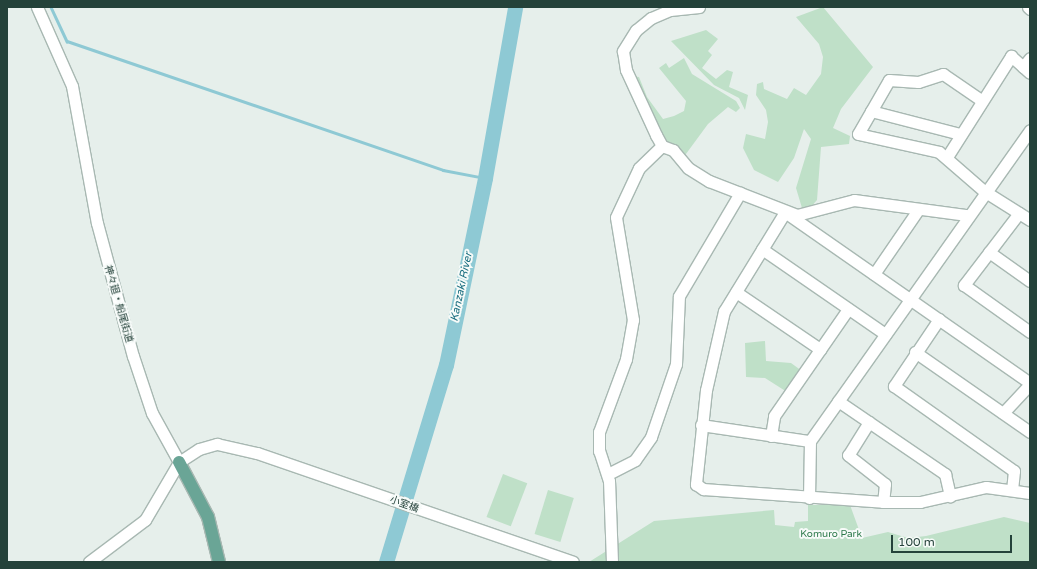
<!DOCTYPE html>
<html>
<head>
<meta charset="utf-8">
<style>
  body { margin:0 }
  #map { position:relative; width:1037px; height:569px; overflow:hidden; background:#e6efeb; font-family:"Varela Round","Noto Sans JP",sans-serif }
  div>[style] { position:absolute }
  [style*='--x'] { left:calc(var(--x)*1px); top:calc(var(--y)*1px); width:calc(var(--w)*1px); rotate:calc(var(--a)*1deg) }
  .green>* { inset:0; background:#bfe0c8; transform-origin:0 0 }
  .stream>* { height:2.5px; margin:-1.25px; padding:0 1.25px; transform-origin:1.25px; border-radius:1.25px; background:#8ec9d4 }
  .river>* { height:15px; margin:-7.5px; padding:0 7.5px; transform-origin:7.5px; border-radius:7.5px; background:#8ec9d4 }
  .roads { filter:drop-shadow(1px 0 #a8b8b2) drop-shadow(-1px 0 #a8b8b2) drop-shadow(0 1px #a8b8b2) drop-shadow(0 -1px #a8b8b2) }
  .minor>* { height:11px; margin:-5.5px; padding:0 5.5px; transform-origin:5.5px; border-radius:5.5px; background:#fff }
  .major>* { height:12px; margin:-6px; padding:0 6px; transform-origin:6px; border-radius:6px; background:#6aa596 }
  span { translate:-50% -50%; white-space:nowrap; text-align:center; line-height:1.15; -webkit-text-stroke:4px #f7fbf9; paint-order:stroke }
  .street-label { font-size:10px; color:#24423a }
  .park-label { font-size:10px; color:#2d7a4b }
  .water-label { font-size:11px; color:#1c6f80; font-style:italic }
  .frame { position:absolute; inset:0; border:8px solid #24423a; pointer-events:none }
  .scale { position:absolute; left:891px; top:535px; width:121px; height:18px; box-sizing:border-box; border:2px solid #24423a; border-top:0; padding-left:5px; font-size:12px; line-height:14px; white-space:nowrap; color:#24423a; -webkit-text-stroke:3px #f7fbf9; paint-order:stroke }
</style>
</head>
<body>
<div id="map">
  <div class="green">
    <i style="clip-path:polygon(823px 7px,873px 67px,841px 109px,833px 128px,850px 136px,849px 144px,821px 147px,817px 200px,810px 208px,802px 208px,796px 188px,811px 139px,804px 129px,794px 158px,778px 182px,754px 170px,743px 148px,746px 134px,765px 139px,768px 122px,766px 110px,756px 95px,757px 84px,763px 82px,764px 89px,787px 99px,794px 88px,806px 95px,821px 74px,823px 57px,819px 44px,796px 17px)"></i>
    <i style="clip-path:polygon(706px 30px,718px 39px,708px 51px,712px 55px,702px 68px,716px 79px,727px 70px,733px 72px,729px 87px,748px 95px,745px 110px,739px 98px,714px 85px,671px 41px)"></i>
    <i style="clip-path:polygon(684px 58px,692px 74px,736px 101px,740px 108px,736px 112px,728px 107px,708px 124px,683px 158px,666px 143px,630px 76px,639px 77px,647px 97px,663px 119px,674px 116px,684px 111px,686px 101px,659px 68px,666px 63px,669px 68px)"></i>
    <i style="clip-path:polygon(765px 341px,766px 361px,791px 363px,802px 371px,787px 392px,765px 378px,746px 377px,745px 343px)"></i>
    <i style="left:503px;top:474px;width:26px;height:46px;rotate:21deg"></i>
    <i style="left:548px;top:490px;width:27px;height:46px;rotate:17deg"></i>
    <i style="clip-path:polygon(808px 505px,850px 505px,862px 538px,888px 532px,908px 538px,926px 536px,1004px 517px,1030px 523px,1030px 562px,589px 562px,654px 521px,774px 510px,775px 525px,794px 527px,795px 522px,808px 521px)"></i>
  </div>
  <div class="stream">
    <i style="--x:51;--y:7;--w:38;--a:65"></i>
    <i style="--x:67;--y:41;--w:398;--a:18.9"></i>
    <i style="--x:443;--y:170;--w:43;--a:10.8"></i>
  </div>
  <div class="river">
    <i style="--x:386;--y:562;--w:206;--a:-73.1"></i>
    <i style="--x:446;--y:365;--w:191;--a:-78.2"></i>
    <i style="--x:485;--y:178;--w:174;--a:-80"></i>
  </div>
  <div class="roads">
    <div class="minor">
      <i style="--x:37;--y:7;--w:86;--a:66.1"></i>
      <i style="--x:72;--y:86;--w:139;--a:79.7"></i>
      <i style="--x:97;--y:223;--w:138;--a:74.9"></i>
      <i style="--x:133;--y:356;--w:60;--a:71.6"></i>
      <i style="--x:152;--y:413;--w:56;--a:61.1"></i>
      <i style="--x:699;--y:7;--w:29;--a:174"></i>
      <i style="--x:670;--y:10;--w:21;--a:157"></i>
      <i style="--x:651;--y:18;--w:19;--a:141"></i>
      <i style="--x:636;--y:30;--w:25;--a:122"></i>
      <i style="--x:623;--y:51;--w:19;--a:81"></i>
      <i style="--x:626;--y:70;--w:72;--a:65.2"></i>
      <i style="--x:656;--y:135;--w:13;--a:61"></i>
      <i style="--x:662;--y:146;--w:12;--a:20"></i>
      <i style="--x:673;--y:150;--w:23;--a:50"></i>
      <i style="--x:688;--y:168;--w:25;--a:32"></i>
      <i style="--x:709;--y:181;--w:94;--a:21.1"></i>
      <i style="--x:797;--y:215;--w:59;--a:-14.7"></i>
      <i style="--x:854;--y:200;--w:114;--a:7.6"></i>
      <i style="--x:1028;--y:7;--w:3;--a:45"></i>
      <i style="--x:1023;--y:67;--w:11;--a:-52"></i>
      <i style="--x:981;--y:100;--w:46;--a:-145.6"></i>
      <i style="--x:943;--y:74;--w:26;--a:162"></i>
      <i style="--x:918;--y:82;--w:29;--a:-176"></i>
      <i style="--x:889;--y:80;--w:62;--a:119.9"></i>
      <i style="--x:858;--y:134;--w:83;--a:12.5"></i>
      <i style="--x:939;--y:152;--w:60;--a:40.9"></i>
      <i style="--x:984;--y:191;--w:54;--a:32.2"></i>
      <i style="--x:871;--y:111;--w:92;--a:14.5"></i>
      <i style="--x:947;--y:157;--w:120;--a:-57.6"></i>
      <i style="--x:1011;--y:56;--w:25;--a:42"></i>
      <i style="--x:1019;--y:213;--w:91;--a:127.4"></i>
      <i style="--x:964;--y:285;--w:81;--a:35.5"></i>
      <i style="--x:762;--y:249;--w:150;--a:34.6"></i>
      <i style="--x:989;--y:252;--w:50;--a:35.3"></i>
      <i style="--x:874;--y:274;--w:78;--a:-55.5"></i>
      <i style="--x:736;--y:292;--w:102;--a:34.2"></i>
      <i style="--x:939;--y:319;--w:81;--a:123.9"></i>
      <i style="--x:894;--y:386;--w:147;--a:35.3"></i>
      <i style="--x:1014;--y:471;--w:19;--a:96"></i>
      <i style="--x:915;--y:352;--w:140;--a:34.8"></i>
      <i style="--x:1030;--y:383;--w:299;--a:-145.1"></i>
      <i style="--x:785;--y:212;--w:116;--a:121.6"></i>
      <i style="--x:724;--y:311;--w:81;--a:102.8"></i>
      <i style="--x:706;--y:390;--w:95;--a:96.1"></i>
      <i style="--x:696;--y:484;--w:9;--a:36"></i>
      <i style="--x:703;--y:489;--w:180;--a:4.1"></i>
      <i style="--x:883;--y:502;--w:37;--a:0"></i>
      <i style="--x:920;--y:502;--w:68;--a:-12.8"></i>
      <i style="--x:986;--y:487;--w:44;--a:7.8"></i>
      <i style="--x:838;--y:401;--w:130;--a:34.3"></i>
      <i style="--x:945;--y:474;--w:23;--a:77"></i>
      <i style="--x:1003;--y:413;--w:40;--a:-47"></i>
      <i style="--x:869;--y:422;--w:39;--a:122"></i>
      <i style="--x:848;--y:455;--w:47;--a:38.1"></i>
      <i style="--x:885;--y:484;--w:18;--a:96"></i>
      <i style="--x:701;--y:425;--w:110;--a:8.4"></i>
      <i style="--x:771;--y:436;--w:20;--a:-81"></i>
      <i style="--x:774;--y:416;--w:130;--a:-55.3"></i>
      <i style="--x:608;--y:474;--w:30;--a:-27"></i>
      <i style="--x:635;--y:460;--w:28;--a:-55"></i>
      <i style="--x:651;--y:437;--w:77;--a:-71.1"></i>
      <i style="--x:676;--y:364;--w:68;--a:-87.5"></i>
      <i style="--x:679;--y:296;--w:120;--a:-59.4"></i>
      <i style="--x:809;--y:498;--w:57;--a:-89"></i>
      <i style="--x:810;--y:441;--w:381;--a:-54.7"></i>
      <i style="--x:89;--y:562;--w:70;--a:-36.9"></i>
      <i style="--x:145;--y:520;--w:67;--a:-59.6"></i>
      <i style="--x:179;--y:462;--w:24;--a:-33"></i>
      <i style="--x:199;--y:449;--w:19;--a:-16"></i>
      <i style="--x:217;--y:444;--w:41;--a:12.7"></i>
      <i style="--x:257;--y:453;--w:334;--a:19"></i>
      <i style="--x:612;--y:562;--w:81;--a:-92.1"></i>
      <i style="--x:609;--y:481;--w:32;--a:-108"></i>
      <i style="--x:599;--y:451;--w:19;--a:-90"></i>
      <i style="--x:599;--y:432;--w:78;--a:-69.7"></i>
      <i style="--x:626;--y:359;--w:40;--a:-80"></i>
      <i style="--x:633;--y:320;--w:104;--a:-99.4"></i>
      <i style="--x:616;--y:217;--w:54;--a:-64.9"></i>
      <i style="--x:639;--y:168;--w:32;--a:-44"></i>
    </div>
    <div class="major">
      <i style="--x:179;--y:462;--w:62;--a:62.2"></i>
      <i style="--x:208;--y:517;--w:46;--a:76.3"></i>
    </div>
  </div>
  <div class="street-label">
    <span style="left:118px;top:304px;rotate:74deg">神々廻・船尾街道</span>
    <span style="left:404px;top:505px;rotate:20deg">小室橋</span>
  </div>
  <div class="park-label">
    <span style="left:831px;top:535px">Komuro Park</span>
  </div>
  <div class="water-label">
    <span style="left:462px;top:287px;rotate:-78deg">Kanzaki River</span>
  </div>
  <div class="frame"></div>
  <div class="scale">100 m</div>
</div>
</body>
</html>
